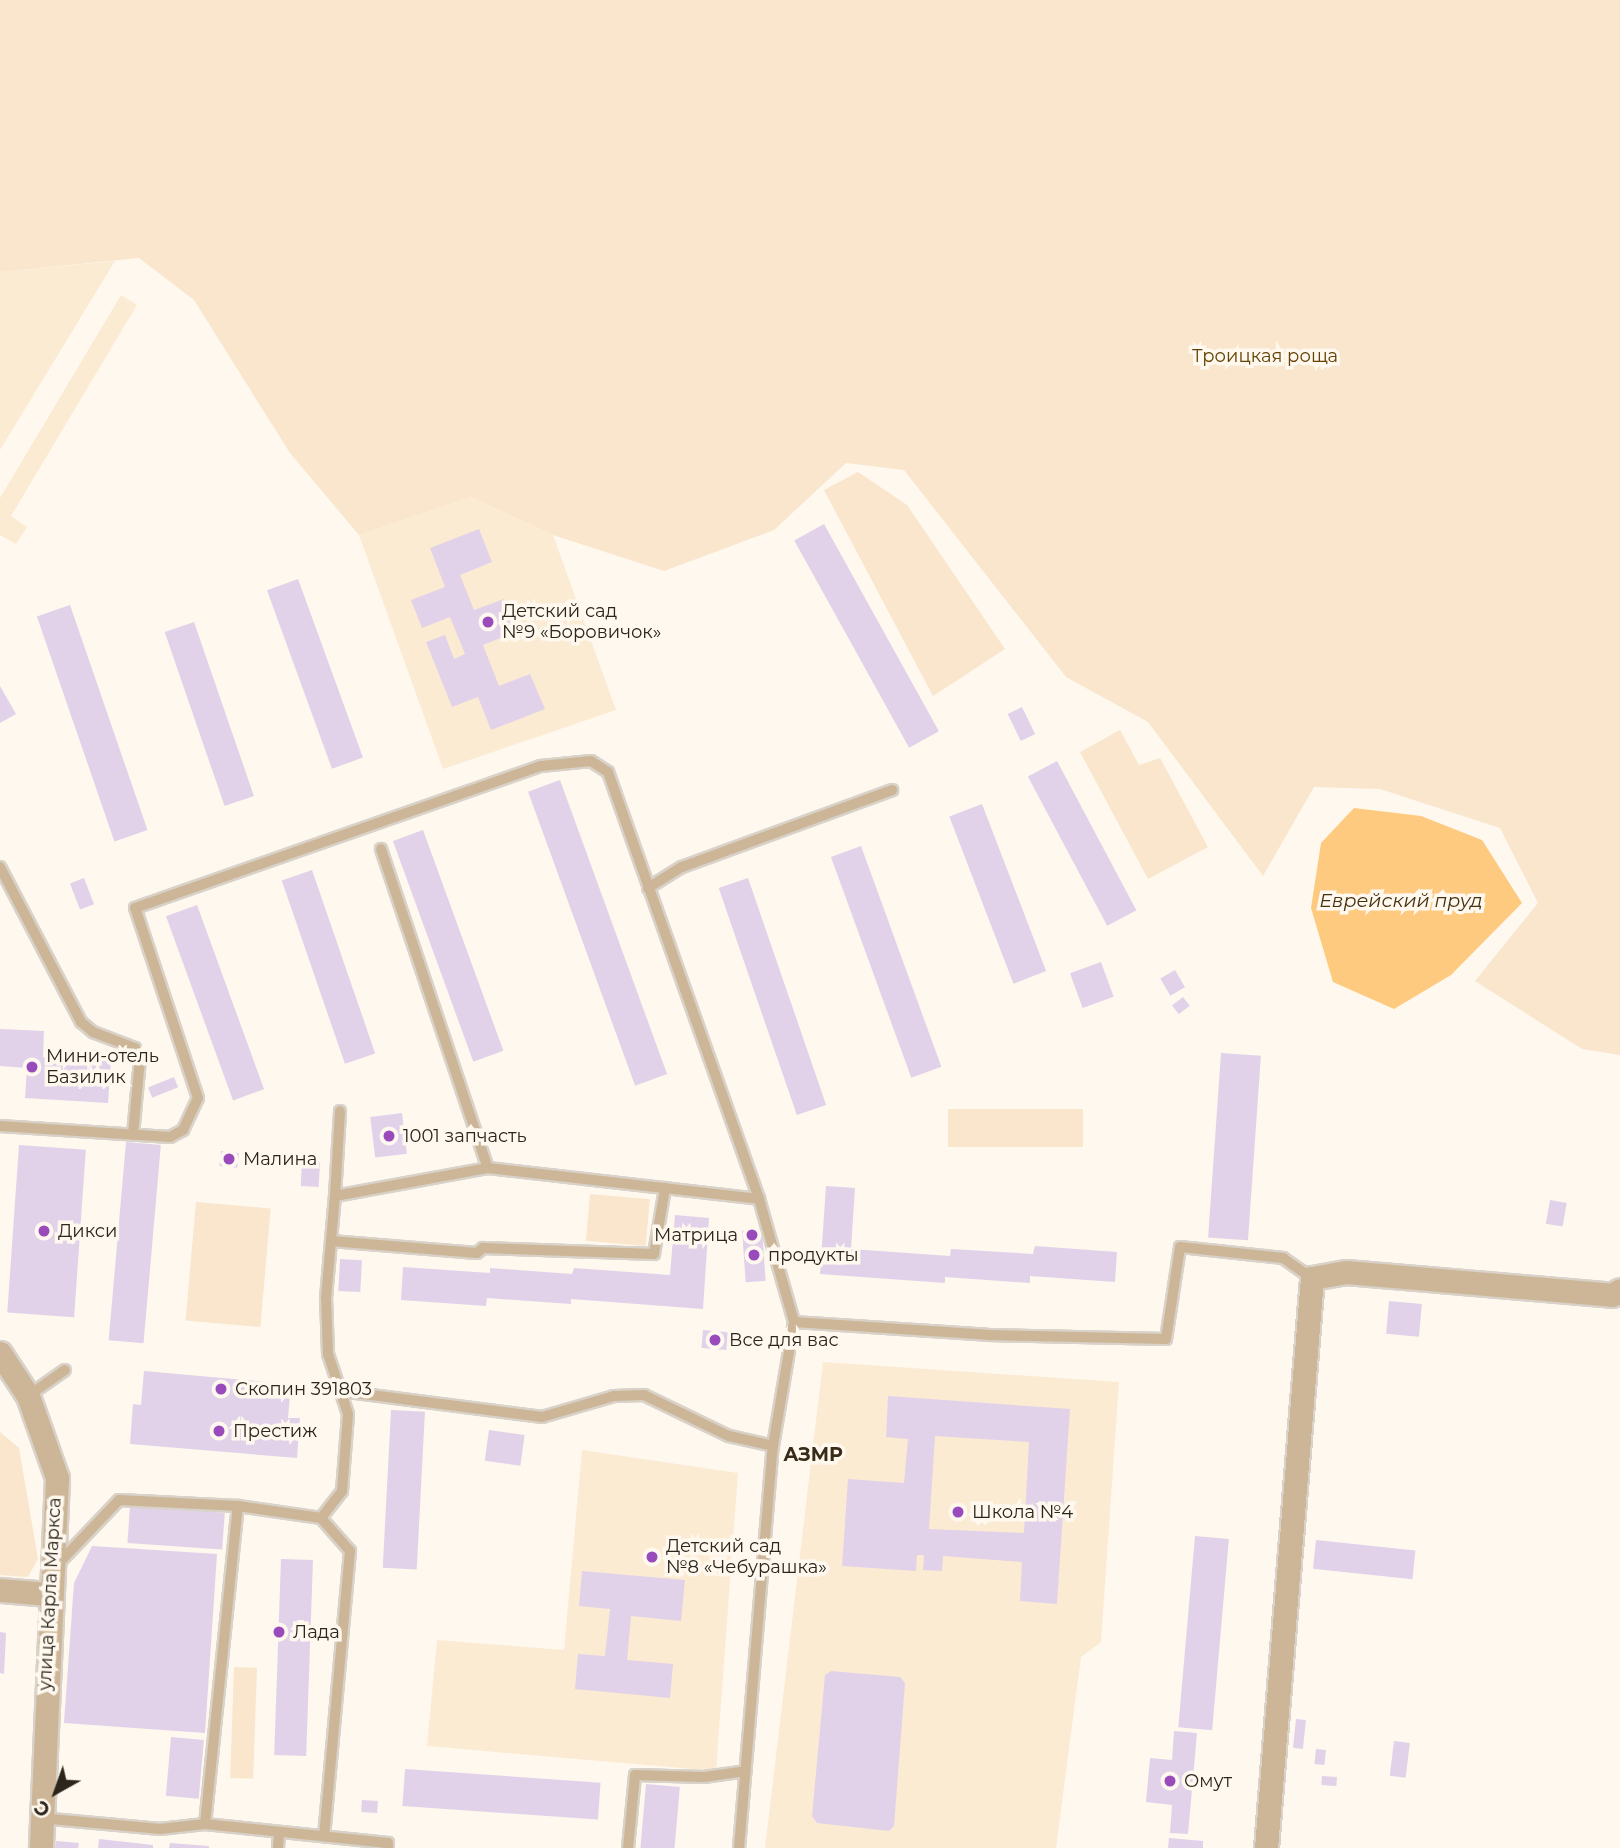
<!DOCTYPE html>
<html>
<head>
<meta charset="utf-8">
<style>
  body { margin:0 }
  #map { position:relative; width:1620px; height:1848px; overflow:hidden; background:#fef8ef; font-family:Montserrat,sans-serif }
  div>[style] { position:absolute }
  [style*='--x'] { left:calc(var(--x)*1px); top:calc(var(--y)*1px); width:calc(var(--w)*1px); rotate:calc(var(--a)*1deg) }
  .built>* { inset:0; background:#fcebd3 }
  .green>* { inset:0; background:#f9e6cd; transform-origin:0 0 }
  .water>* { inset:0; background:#feca7f }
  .building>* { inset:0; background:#e1d2e9; transform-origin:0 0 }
  .roads { filter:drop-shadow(2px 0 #d8d2c9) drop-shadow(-2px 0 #d8d2c9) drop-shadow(0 2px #d8d2c9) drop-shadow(0 -2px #d8d2c9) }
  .lane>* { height:10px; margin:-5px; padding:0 5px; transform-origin:5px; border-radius:5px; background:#cdb697 }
  .street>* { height:23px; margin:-11.5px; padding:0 11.5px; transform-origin:11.5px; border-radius:11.5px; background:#cdb697 }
  .dots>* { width:19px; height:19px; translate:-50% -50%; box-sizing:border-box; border:4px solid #fef8ef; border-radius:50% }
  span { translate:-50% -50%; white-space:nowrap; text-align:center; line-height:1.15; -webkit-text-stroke:7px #fef8ef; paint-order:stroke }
  .park-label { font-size:18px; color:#654304 }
  .poi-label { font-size:18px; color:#2b251c }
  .left { translate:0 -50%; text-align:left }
  .right { translate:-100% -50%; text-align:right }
  .street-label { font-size:18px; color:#2b251c }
  .water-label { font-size:19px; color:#463110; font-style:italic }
  .neighbourhood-label { font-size:19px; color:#382c19; font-weight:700 }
  .north { position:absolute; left:21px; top:1757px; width:70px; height:70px; -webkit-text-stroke:5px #fef8ef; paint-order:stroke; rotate:220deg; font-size:19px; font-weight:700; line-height:28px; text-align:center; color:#2b251c }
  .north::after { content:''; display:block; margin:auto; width:24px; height:32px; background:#2b251c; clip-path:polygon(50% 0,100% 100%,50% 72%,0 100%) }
</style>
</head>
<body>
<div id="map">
  <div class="built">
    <i style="clip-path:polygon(115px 261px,0 450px,0 272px)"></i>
    <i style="clip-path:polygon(121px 295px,137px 305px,11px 516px,27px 527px,16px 544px,0 535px,0 498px)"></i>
    <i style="clip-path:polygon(471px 497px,553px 535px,616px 710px,443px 769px,359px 535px)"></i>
    <i style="clip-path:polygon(823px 1362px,1119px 1382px,1101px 1642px,1081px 1657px,1056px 1848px,765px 1848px)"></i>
    <i style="clip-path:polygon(582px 1450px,738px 1473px,716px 1771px,427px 1746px,437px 1640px,564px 1650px)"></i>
  </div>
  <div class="green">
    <i style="clip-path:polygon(0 0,1620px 0,1620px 1055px,1582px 1049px,1475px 981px,1538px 903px,1500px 828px,1380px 789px,1314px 787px,1263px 876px,1148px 722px,1066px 677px,904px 470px,846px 463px,774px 530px,664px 571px,553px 535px,471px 497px,359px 535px,290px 453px,194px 300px,139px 258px,0 272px)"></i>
    <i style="clip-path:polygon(858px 472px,907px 505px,1005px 649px,933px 696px,824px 490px)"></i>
    <i style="clip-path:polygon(1120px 730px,1139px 765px,1160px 758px,1208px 847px,1148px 879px,1080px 752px)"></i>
    <i style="left:948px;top:1109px;width:135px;height:38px"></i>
    <i style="left:590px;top:1194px;width:60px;height:47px;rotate:5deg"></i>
    <i style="left:196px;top:1202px;width:75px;height:119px;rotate:5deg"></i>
    <i style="clip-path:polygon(0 1432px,19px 1448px,38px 1559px,28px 1577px,0 1575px)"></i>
    <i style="left:234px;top:1667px;width:23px;height:111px;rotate:2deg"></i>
  </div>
  <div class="water">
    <i style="clip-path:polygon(1354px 808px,1421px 816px,1482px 840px,1522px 903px,1451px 975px,1394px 1009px,1333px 982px,1311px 908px,1321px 843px)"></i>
  </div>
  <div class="building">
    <i style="left:824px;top:524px;width:237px;height:34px;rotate:61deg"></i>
    <i style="clip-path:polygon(479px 529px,492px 562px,460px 575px,474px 610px,504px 599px,516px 632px,483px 645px,499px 686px,530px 674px,545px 709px,491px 730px,478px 697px,452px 707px,426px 642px,445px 635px,454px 659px,465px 654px,450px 617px,422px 628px,411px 600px,445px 587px,430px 548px)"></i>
    <i style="left:298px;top:579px;width:190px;height:33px;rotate:70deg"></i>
    <i style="left:70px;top:605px;width:238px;height:35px;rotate:71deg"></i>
    <i style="left:194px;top:622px;width:184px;height:31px;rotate:71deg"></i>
    <i style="clip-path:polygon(0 686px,16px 714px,0 723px)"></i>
    <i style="left:1022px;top:707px;width:30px;height:16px;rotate:64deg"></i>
    <i style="left:1057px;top:761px;width:169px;height:33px;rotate:62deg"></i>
    <i style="left:560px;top:780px;width:313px;height:34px;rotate:70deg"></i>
    <i style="left:982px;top:804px;width:179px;height:35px;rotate:69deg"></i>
    <i style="left:423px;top:830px;width:235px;height:32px;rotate:70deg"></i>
    <i style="left:861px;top:846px;width:235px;height:32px;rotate:70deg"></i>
    <i style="left:312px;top:870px;width:194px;height:32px;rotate:71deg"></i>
    <i style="left:84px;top:878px;width:28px;height:15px;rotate:69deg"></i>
    <i style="left:748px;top:878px;width:240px;height:31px;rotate:71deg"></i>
    <i style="left:197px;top:905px;width:196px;height:33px;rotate:70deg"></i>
    <i style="left:1101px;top:962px;width:37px;height:33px;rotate:70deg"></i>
    <i style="left:1175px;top:970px;width:20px;height:17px;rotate:60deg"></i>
    <i style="left:1183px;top:997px;width:11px;height:14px;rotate:52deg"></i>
    <i style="clip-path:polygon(0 1029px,44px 1031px,43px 1057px,111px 1061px,108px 1103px,25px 1098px,27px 1068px,0 1066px)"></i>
    <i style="left:1221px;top:1053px;width:40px;height:185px;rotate:4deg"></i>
    <i style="left:174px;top:1077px;width:11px;height:28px;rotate:68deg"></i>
    <i style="left:402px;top:1113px;width:41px;height:32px;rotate:83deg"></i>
    <i style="left:126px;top:1142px;width:35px;height:199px;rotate:5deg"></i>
    <i style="left:19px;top:1145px;width:67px;height:168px;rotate:4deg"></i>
    <i style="left:221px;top:1151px;width:18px;height:15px;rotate:6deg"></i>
    <i style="left:302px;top:1161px;width:18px;height:25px;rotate:3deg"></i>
    <i style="clip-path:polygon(826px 1186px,855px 1188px,851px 1249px,950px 1256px,951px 1249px,1033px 1254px,1035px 1246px,1117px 1252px,1115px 1282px,1030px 1276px,1030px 1283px,945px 1277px,945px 1283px,820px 1274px)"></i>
    <i style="left:1550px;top:1200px;width:17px;height:24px;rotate:10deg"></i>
    <i style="clip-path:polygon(675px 1215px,709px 1218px,703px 1309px,571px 1299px,571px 1304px,487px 1298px,486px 1306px,401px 1300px,403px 1267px,490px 1273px,490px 1268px,572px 1274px,574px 1268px,670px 1275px)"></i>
    <i style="left:762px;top:1229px;width:52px;height:20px;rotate:86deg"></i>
    <i style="left:340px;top:1259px;width:22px;height:32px;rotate:3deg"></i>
    <i style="left:1389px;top:1301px;width:33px;height:33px;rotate:5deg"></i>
    <i style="left:703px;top:1330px;width:25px;height:18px;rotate:5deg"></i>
    <i style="clip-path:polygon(144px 1371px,291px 1384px,288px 1418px,300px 1418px,297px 1458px,130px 1444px,133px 1404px,141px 1405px)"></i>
    <i style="clip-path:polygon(evenodd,888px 1396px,1070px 1409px,1057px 1604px,1020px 1601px,1022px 1562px,943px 1556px,942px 1571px,923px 1570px,924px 1555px,917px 1555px,916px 1571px,842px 1566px,848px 1479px,904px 1483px,908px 1439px,886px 1437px,888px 1396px,935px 1436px,1029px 1442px,1024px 1533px,929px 1529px,935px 1436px)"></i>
    <i style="left:391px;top:1410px;width:34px;height:158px;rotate:3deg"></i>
    <i style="left:489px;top:1430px;width:36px;height:31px;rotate:8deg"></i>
    <i style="left:130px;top:1506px;width:95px;height:37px;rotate:4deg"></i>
    <i style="left:1195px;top:1536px;width:34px;height:192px;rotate:5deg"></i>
    <i style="left:1316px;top:1540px;width:100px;height:29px;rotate:6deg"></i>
    <i style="clip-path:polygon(92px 1546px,217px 1554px,205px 1733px,64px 1723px,74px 1583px)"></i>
    <i style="left:281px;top:1559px;width:32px;height:196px;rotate:2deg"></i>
    <i style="clip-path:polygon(582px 1571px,685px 1580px,681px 1621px,631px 1616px,627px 1660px,673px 1664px,670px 1698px,575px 1689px,578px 1654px,605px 1656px,610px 1609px,579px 1606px)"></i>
    <i style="clip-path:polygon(0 1632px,6px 1633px,4px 1674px,0 1673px)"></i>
    <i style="clip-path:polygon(831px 1671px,900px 1677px,905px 1683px,894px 1826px,889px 1831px,817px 1823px,812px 1816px,825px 1675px)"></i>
    <i style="left:1296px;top:1719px;width:10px;height:29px;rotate:6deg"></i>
    <i style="clip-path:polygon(1174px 1731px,1197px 1733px,1188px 1834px,1170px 1833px,1172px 1805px,1146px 1802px,1150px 1758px,1172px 1760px)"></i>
    <i style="left:171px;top:1737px;width:33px;height:59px;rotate:5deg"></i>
    <i style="left:1394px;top:1741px;width:16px;height:35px;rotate:7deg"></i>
    <i style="left:1316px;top:1749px;width:10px;height:15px;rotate:6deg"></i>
    <i style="left:405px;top:1769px;width:196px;height:37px;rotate:4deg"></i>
    <i style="left:1322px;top:1776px;width:15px;height:9px;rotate:4deg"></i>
    <i style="left:646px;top:1784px;width:34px;height:64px;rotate:5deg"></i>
    <i style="left:362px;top:1800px;width:16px;height:12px;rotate:4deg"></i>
    <i style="clip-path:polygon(1169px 1838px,1203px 1841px,1203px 1848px,1168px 1848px)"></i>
    <i style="clip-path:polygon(99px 1839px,153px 1845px,153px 1848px,98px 1848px)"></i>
    <i style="clip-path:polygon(56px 1841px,79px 1843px,78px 1848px,55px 1848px)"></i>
    <i style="clip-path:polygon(170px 1843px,209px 1846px,209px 1848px,169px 1848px)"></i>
  </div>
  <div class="roads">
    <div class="lane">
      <i style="--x:381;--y:849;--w:336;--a:71.5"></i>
      <i style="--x:0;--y:867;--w:175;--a:62.4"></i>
      <i style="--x:81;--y:1022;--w:16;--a:40"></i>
      <i style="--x:93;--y:1032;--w:45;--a:20.9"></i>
      <i style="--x:135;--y:1048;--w:12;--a:66"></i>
      <i style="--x:140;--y:1059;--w:76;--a:95.3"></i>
      <i style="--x:648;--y:888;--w:40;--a:-32"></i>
      <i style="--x:682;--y:867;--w:224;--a:-20.1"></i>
      <i style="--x:0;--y:1126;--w:170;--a:3.7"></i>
      <i style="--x:170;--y:1137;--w:15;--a:-28"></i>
      <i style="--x:183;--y:1130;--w:35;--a:-65"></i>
      <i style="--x:198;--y:1098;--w:200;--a:-108.3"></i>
      <i style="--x:135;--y:908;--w:430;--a:-19.3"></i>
      <i style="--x:541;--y:766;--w:50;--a:-5.7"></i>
      <i style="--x:591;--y:761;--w:20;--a:33"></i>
      <i style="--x:608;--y:772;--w:453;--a:70.5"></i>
      <i style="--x:759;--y:1199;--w:128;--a:74.1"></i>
      <i style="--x:794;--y:1322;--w:194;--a:3.8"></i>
      <i style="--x:988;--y:1335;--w:178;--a:1.3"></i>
      <i style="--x:1166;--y:1339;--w:93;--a:-81.3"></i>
      <i style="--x:1180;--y:1247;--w:104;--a:6.1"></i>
      <i style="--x:1283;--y:1258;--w:35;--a:35"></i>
      <i style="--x:335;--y:1196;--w:85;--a:-86.6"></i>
      <i style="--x:331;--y:1241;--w:146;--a:4.7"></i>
      <i style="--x:477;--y:1253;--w:8;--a:-40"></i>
      <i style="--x:483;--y:1248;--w:171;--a:2"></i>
      <i style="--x:654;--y:1254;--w:67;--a:-80.5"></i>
      <i style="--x:340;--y:1391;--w:204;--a:7.3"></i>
      <i style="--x:542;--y:1417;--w:75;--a:-16.3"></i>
      <i style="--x:614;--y:1396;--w:30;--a:-2"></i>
      <i style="--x:644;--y:1395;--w:94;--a:25.8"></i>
      <i style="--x:729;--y:1436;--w:45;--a:12.8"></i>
      <i style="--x:28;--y:1396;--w:45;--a:-35.1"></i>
      <i style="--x:238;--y:1506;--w:84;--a:8.2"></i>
      <i style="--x:321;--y:1518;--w:34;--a:-52"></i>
      <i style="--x:342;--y:1491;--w:77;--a:-85.5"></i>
      <i style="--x:348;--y:1414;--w:63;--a:-108.4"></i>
      <i style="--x:328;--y:1354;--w:56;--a:-92"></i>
      <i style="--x:326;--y:1298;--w:102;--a:-85"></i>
      <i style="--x:335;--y:1196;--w:156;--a:-10.4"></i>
      <i style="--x:488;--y:1168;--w:273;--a:6.5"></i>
      <i style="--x:321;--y:1518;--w:44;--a:48.7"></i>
      <i style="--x:350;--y:1551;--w:286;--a:95.2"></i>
      <i style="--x:40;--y:1818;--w:121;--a:5.2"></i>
      <i style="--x:160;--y:1829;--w:45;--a:-6.3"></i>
      <i style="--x:205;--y:1824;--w:320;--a:-84.1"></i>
      <i style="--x:238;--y:1506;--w:119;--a:-177.1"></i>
      <i style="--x:119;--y:1500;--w:90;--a:133.6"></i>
      <i style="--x:205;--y:1824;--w:184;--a:5.9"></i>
      <i style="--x:388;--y:1843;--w:5;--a:90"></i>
      <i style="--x:278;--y:1848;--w:16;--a:-86"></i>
      <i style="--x:628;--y:1848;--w:73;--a:-84.5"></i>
      <i style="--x:635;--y:1775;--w:69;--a:1.7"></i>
      <i style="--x:704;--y:1777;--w:42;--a:-8.1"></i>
      <i style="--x:739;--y:1848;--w:403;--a:-85.2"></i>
      <i style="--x:773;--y:1446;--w:126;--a:-80.4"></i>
    </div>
    <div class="street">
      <i style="--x:0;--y:1353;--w:51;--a:56.9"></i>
      <i style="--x:28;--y:1396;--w:87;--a:70.5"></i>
      <i style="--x:57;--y:1478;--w:370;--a:92.5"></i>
      <i style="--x:0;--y:1590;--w:49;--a:4.7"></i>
      <i style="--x:1266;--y:1848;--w:572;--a:-85.39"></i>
      <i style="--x:1312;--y:1278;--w:35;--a:-10"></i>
      <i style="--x:1346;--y:1272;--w:267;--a:4.9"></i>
      <i style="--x:1612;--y:1295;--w:9;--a:-32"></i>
    </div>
  </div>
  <div class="dots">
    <i style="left:488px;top:622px;background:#994bbc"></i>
    <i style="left:32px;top:1067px;background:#994bbc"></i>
    <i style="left:389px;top:1136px;background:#994bbc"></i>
    <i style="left:229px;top:1159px;background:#994bbc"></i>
    <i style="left:44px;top:1231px;background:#994bbc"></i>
    <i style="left:752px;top:1235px;background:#994bbc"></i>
    <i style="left:754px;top:1255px;background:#994bbc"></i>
    <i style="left:715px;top:1340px;background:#994bbc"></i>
    <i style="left:221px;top:1389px;background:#994bbc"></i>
    <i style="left:219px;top:1431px;background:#994bbc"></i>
    <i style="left:958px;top:1512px;background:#994bbc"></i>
    <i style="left:652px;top:1557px;background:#994bbc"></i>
    <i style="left:279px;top:1632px;background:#994bbc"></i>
    <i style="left:1170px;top:1781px;background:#994bbc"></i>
  </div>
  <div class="park-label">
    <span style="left:1265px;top:356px">Троицкая роща</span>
  </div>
  <div class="poi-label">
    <span class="left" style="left:502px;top:622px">Детский сад<br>№9 «Боровичок»</span>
    <span class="left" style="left:46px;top:1067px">Мини-отель<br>Базилик</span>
    <span class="left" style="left:403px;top:1136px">1001 запчасть</span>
    <span class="left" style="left:243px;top:1159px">Малина</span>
    <span class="left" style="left:58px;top:1231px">Дикси</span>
    <span class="right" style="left:738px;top:1235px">Матрица</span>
    <span class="left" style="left:768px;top:1255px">продукты</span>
    <span class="left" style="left:729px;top:1340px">Все для вас</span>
    <span class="left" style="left:235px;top:1389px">Скопин 391803</span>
    <span class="left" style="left:233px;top:1431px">Престиж</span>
    <span class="left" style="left:972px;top:1512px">Школа №4</span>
    <span class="left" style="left:666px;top:1557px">Детский сад<br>№8 «Чебурашка»</span>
    <span class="left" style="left:293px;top:1632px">Лада</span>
    <span class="left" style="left:1184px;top:1781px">Омут</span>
  </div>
  <div class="street-label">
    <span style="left:50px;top:1594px;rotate:-87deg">улица Карла Маркса</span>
  </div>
  <div class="water-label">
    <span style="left:1401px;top:901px">Еврейский пруд</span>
  </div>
  <div class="neighbourhood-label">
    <span style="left:813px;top:1455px">АЗМР</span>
  </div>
  <div class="north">С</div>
</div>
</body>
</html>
